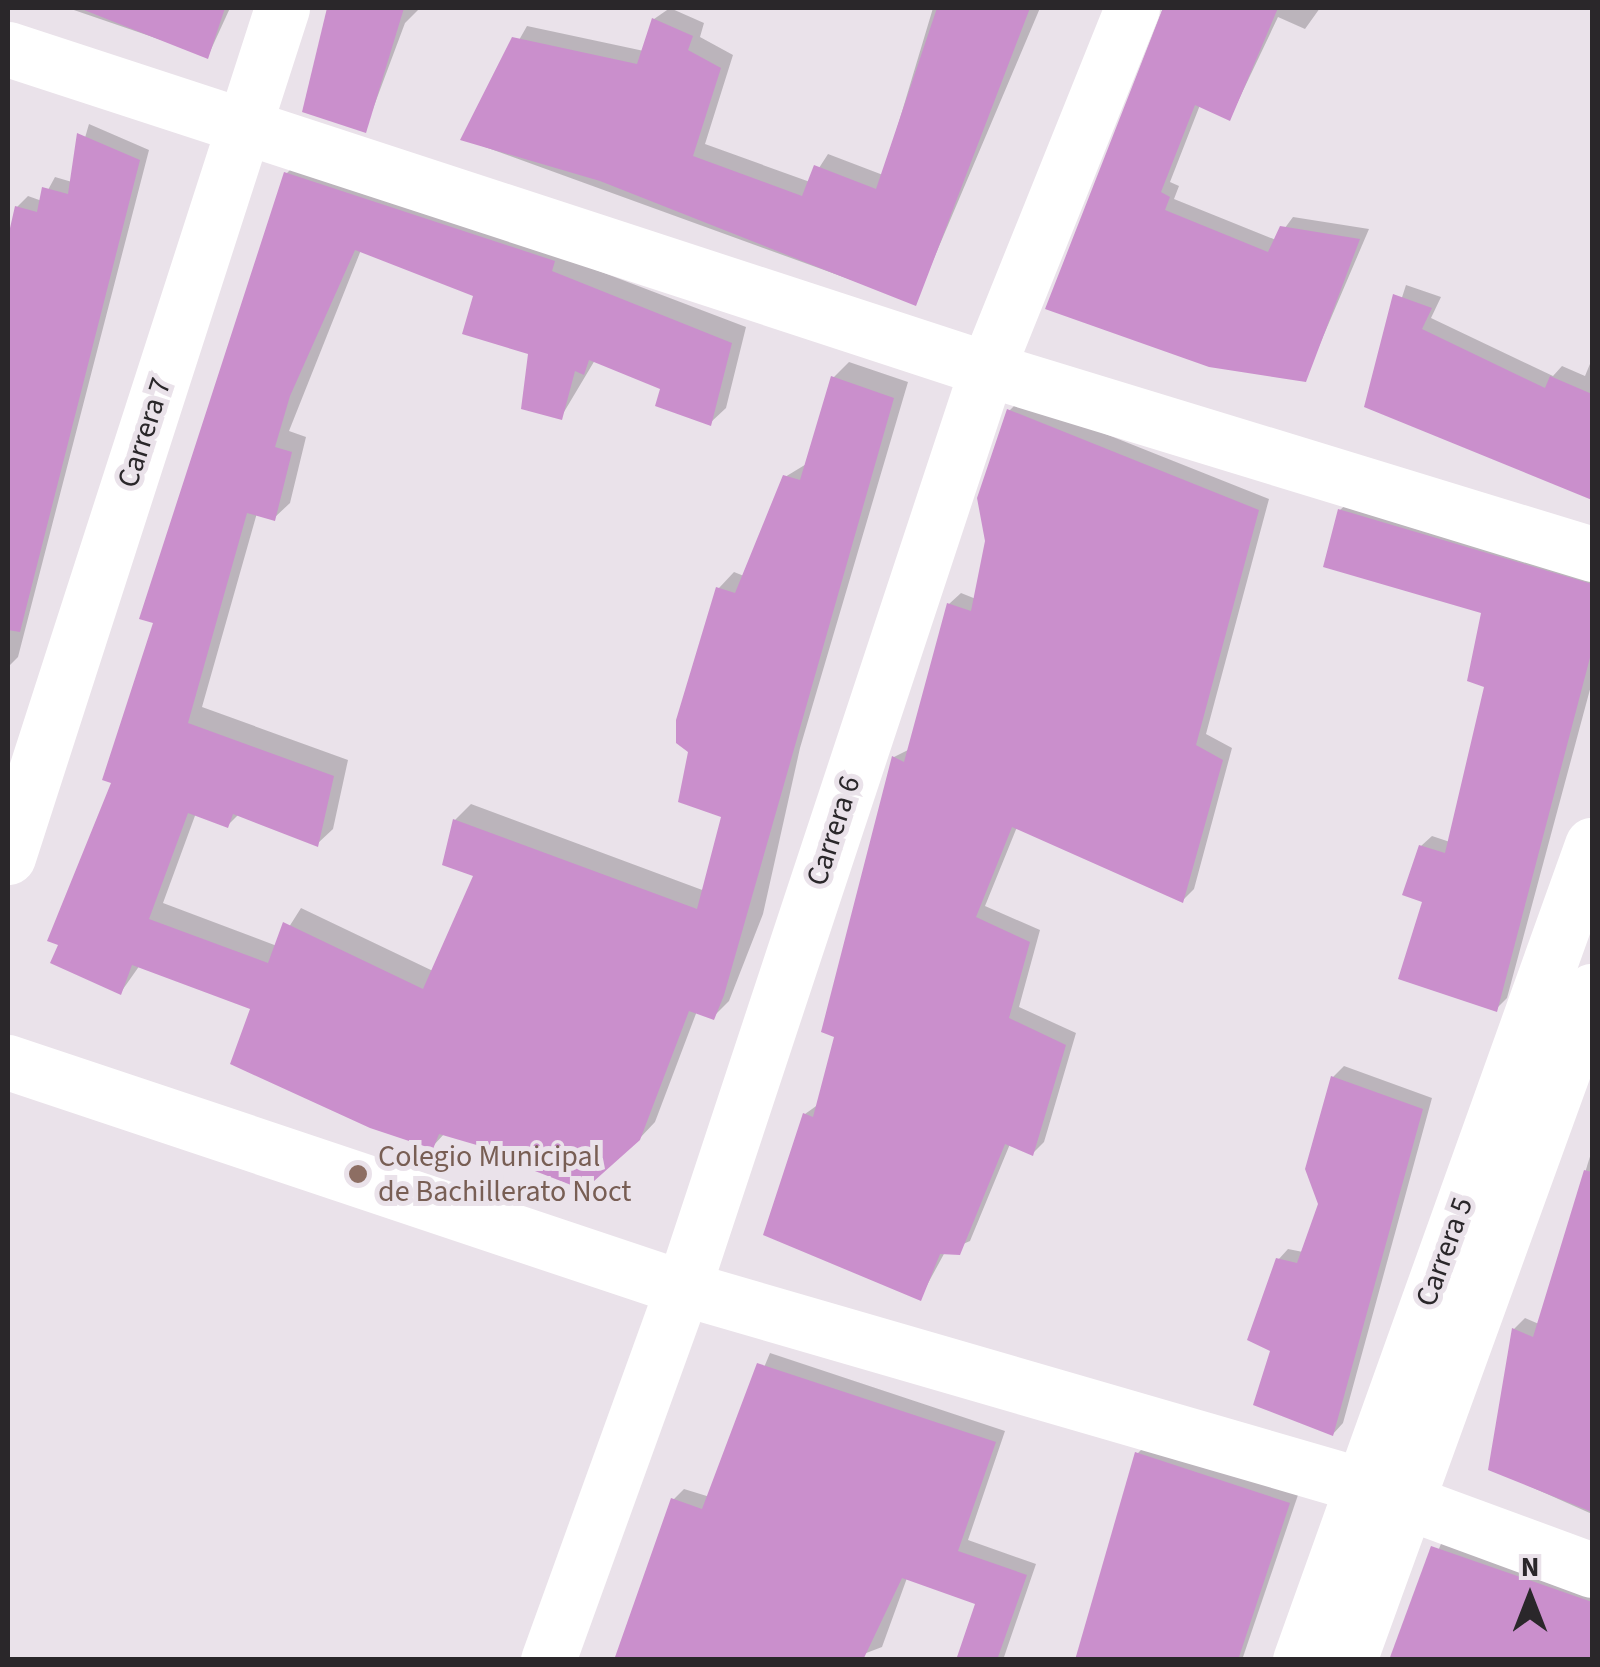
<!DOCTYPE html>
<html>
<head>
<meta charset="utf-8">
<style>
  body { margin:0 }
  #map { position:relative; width:1600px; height:1667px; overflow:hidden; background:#eae2ea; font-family:"Source Sans 3",sans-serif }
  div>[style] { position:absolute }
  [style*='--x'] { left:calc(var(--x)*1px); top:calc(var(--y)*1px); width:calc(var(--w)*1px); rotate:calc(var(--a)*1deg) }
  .shadow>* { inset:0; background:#0003 }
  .building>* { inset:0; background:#ca8fcc }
  .minor>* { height:55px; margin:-27.5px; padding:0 27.5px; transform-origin:27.5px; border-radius:27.5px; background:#fff }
  .dots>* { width:28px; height:28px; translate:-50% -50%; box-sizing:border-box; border:5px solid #eae2ea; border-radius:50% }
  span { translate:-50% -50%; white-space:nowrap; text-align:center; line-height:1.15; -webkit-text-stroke:10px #eae2ea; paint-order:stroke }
  .street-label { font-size:30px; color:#2a272a }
  .education-label { font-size:30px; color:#785e54 }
  .left { translate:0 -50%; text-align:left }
  .frame { position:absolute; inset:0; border:10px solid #2a272a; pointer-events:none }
  .north { position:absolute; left:1480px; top:1547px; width:100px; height:100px; -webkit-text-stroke:8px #eae2ea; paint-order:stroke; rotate:0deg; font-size:28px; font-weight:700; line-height:40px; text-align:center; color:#2a272a }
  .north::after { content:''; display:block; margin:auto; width:35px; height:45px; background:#2a272a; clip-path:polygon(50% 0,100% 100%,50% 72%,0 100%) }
</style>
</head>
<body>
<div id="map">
  <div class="shadow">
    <i style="clip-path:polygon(68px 8px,230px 8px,208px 56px)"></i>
    <i style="clip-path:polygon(330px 8px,420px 8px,405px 23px,365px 130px,304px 110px)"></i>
    <i style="clip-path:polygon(670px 8px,704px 23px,700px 37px,733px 55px,705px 144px,810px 182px,828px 154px,883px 175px,933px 8px,1040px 8px,915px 303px,463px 139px,527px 26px,644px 51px,654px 19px)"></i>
    <i style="clip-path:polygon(1163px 8px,1320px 8px,1305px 29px,1278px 17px,1230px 118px,1200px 105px,1170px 182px,1179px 186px,1174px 199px,1276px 240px,1293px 217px,1369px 229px,1305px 379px,1048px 307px)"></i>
    <i style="clip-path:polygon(89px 124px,149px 150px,18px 657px,8px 667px,8px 248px,17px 207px,28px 196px,42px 201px,55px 177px,72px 182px)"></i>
    <i style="clip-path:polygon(302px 158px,746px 327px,726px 408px,710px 423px,663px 387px,595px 360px,561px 417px,530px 352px,476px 295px,361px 250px,289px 431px,306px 437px,290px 503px,274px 518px,257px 513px,202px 707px,348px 760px,333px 829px,317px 844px,239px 814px,228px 825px,196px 813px,163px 903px,277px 946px,301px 908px,433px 971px,476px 875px,445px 863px,455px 820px,471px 804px,705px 891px,724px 816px,719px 588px,734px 572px,744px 576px,785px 477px,808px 463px,833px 378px,849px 362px,908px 382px,800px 748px,763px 914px,729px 1001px,713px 1017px,697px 1011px,655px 1122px,639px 1139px,529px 1158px,445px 1133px,433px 1146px,254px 1008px,140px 965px,121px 992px,115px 782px,286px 174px)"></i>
    <i style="clip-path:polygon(1406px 285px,1441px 297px,1431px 318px,1553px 376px,1562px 366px,1585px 376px,1592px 359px,1592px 498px,1367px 406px)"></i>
    <i style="clip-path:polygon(1020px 400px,1269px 499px,1206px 734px,1232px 748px,1194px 889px,1183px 900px,1017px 827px,985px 906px,1040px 930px,1019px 1007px,1076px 1033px,1044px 1142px,1033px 1153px,1010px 1144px,970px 1241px,945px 1252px,920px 1298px,805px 1114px,819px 1104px,837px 1036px,894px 757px,910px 749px,949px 604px,961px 593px,976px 599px,1009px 411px)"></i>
    <i style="clip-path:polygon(1351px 500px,1592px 574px,1592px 682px,1507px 998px,1496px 1009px,1426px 901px,1421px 846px,1432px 836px,1450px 842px,1487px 685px,1484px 612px,1340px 510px)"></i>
    <i style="clip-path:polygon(1344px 1066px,1432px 1098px,1343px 1423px,1333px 1434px,1273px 1350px,1278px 1260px,1288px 1249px,1303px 1252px,1320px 1204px,1333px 1077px)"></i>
    <i style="clip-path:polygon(1592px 1150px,1592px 1253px,1565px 1238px)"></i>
    <i style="clip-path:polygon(1525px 1318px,1592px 1347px,1592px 1514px,1491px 1469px,1514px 1329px)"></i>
    <i style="clip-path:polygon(770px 1353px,1005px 1431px,968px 1540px,1036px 1564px,1003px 1660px,959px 1660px,978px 1603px,907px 1578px,882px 1647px,861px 1655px,673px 1500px,684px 1489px,710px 1497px)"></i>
    <i style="clip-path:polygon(1149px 1442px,1299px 1492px,1242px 1660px,1078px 1660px,1138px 1453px)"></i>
    <i style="clip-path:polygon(1444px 1537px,1592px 1583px,1592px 1660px,1391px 1660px)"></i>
  </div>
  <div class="building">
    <i style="clip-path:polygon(79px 8px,225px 8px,208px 59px)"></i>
    <i style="clip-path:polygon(327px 8px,404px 8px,366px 133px,302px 112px)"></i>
    <i style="clip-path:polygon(937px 8px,1030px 8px,916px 306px,600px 181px,460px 140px,512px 37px,637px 64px,652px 18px,693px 36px,688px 50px,721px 68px,693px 156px,802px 196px,814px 165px,876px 189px)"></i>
    <i style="clip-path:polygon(1163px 8px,1278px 8px,1230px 121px,1195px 105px,1161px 192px,1170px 197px,1165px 210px,1268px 252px,1280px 226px,1360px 239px,1306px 382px,1209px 367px,1045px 309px)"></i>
    <i style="clip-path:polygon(77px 133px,140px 160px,20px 632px,8px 630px,8px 237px,15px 206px,37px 212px,42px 187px,68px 194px)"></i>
    <i style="clip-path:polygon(284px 172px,555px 261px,552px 271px,732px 343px,711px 426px,655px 406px,660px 389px,589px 360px,584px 375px,575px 371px,562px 420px,521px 409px,528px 354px,462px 334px,473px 296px,355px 250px,290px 396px,275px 447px,292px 452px,275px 521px,247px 513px,188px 723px,334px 776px,318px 847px,233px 814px,228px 828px,188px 813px,149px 919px,268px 963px,283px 922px,423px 989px,473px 876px,442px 865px,453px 819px,697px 909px,721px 817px,678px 802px,688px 752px,676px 743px,676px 720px,716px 587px,735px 593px,783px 475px,800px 480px,831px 376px,894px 398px,724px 995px,714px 1020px,689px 1011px,640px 1140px,584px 1190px,522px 1166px,525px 1159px,439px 1134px,433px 1149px,370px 1128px,230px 1064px,250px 1009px,132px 965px,121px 995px,50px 963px,58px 945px,47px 941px,111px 783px,102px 780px,153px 623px,139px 619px)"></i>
    <i style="clip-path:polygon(1393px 294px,1432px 308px,1422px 329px,1545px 388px,1550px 376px,1592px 394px,1592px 500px,1364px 407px)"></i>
    <i style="clip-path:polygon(1007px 409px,1259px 510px,1196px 745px,1223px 760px,1183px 903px,1012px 827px,976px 917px,1030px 942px,1009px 1018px,1066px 1045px,1033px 1156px,1005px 1144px,960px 1255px,940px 1254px,921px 1301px,763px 1235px,803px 1113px,813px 1117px,834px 1037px,821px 1032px,892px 756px,904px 762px,947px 603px,971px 611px,985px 541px,977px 498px)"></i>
    <i style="clip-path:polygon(1338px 509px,1592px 584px,1592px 650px,1497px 1012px,1398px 979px,1422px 902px,1402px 895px,1419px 845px,1445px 853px,1484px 687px,1467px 681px,1481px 613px,1323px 567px)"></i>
    <i style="clip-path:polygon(1331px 1076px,1423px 1109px,1333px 1436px,1253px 1405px,1270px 1351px,1247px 1340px,1276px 1258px,1297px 1263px,1318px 1204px,1305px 1169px)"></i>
    <i style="clip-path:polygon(1584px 1170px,1592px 1172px,1592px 1512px,1488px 1470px,1512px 1328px,1533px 1337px)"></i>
    <i style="clip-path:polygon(757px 1363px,996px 1442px,958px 1551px,1027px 1575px,997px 1660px,956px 1660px,975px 1604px,902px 1578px,863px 1660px,614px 1660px,671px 1498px,702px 1509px)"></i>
    <i style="clip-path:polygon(1135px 1452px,1290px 1503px,1238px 1660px,1075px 1660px)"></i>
    <i style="clip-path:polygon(1431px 1546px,1592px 1602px,1592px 1660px,1389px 1660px)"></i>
  </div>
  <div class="minor">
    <i style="--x:8;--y:49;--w:1030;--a:18.1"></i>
    <i style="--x:987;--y:369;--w:633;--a:17"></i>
    <i style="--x:8;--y:857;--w:892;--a:-72.11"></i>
    <i style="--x:8;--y:1062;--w:712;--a:18.51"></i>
    <i style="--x:683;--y:1288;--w:706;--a:16.2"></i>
    <i style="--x:1361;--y:1485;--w:246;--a:20.2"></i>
    <i style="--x:548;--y:1660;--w:396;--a:-70.1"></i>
    <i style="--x:683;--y:1288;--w:968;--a:-71.7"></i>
    <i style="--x:987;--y:369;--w:389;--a:-68.1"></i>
    <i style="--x:1300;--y:1660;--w:866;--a:-70.29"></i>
    <i style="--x:1349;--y:1660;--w:712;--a:-70.04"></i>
  </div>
  <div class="dots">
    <i style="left:358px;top:1174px;background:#8d6e63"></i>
  </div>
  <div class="street-label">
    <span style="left:145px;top:433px;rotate:-72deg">Carrera 7</span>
    <span style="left:834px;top:831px;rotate:-72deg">Carrera 6</span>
    <span style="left:1445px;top:1252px;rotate:-70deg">Carrera 5</span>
  </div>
  <div class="education-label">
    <span class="left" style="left:378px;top:1174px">Colegio Municipal<br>de Bachillerato Noct</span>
  </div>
  <div class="frame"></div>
  <div class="north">N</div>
</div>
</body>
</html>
